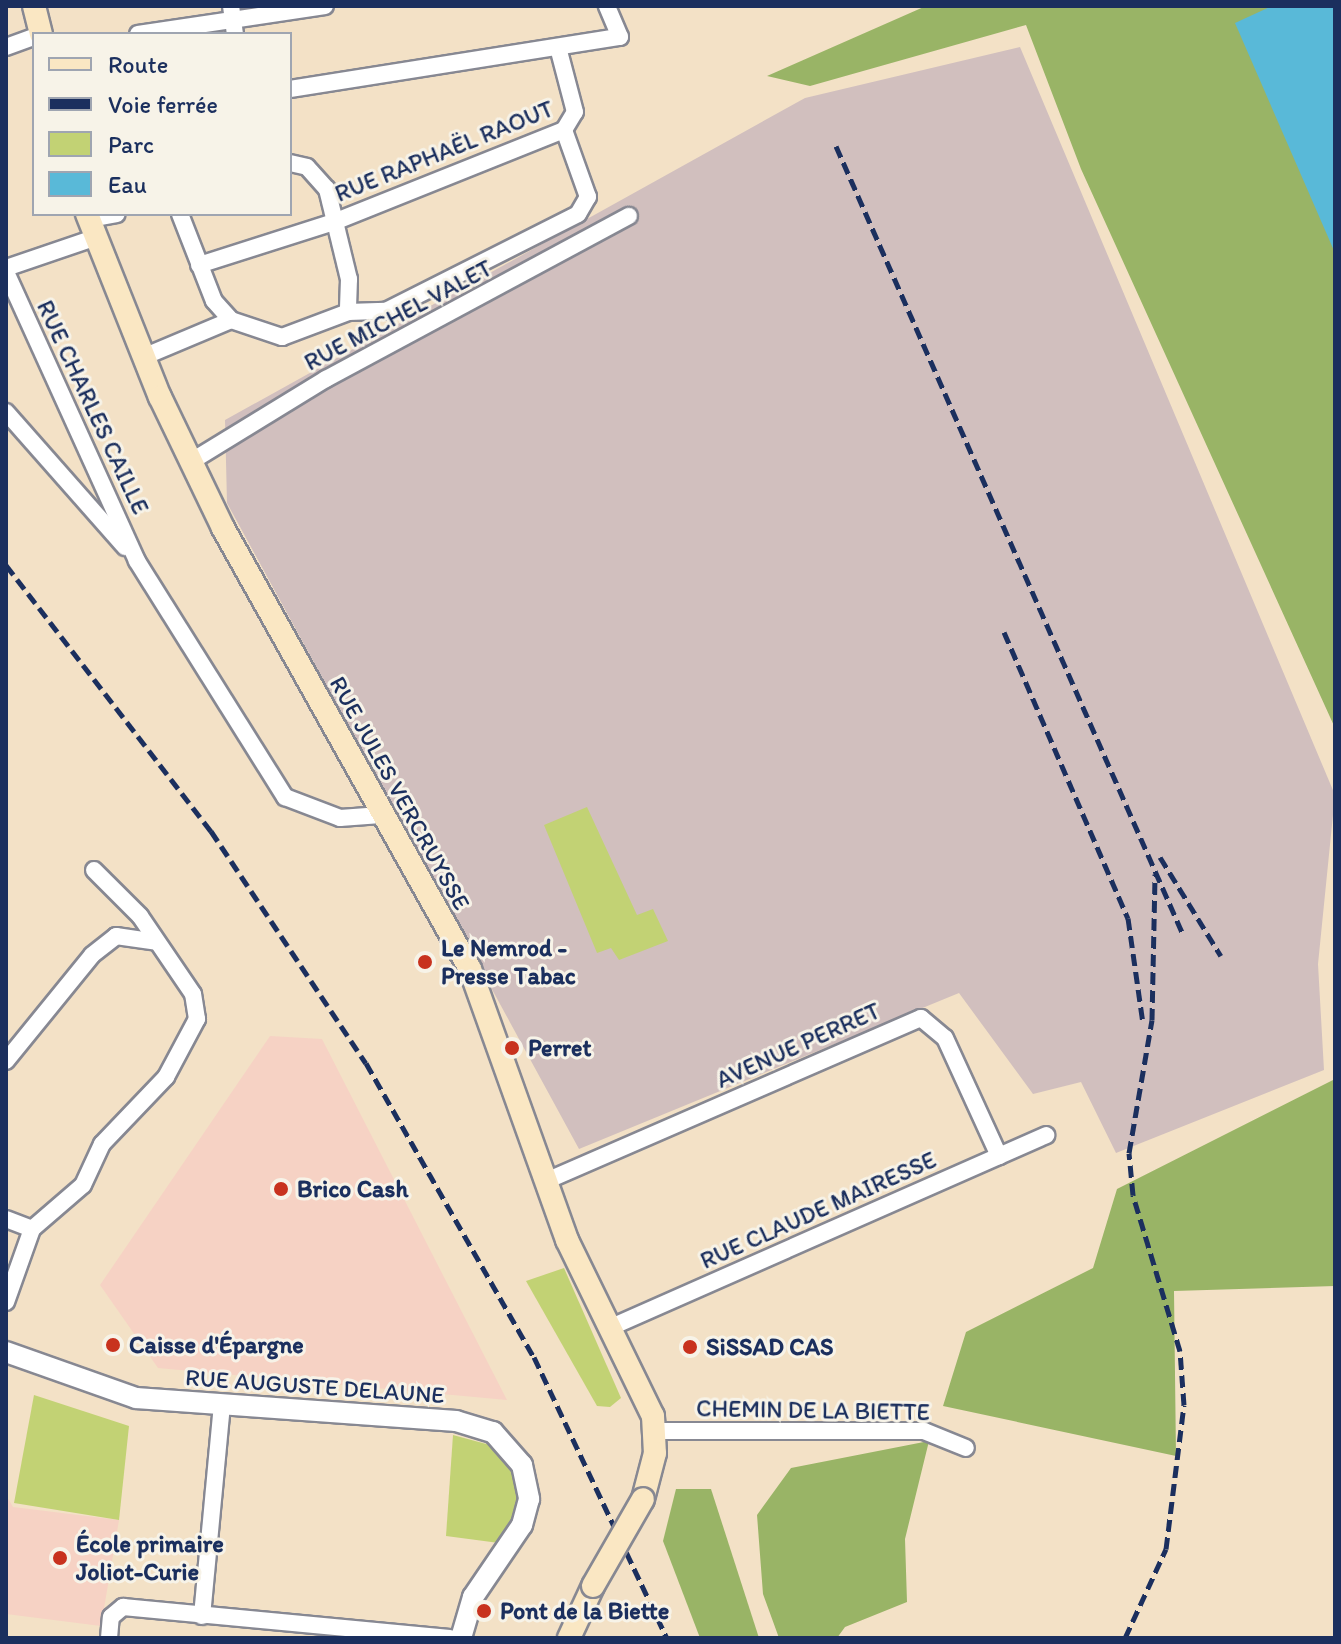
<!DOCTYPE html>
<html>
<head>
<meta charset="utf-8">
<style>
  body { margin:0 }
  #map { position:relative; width:1341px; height:1644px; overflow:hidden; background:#f3e1c6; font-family:Itim,sans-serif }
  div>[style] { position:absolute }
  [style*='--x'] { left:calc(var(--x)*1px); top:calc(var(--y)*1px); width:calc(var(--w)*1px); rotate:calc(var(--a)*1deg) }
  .built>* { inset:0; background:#f6d2c4 }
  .industrial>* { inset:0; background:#d1bfbe }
  .green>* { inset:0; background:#c2d274 }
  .forest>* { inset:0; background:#99b466 }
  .water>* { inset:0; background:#59b9d8 }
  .roads { filter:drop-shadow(2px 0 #878892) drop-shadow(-2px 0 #878892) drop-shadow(0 2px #878892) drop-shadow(0 -2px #878892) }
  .minor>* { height:16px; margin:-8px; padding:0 8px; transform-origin:8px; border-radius:8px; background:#fff }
  .tertiary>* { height:20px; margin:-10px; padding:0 10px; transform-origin:10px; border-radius:10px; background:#fff }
  .secondary>* { height:22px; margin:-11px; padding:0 11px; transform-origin:11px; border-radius:11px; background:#fae7c3 }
  .rail>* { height:5px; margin-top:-2.5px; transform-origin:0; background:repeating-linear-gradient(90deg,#1b2f5e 0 12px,transparent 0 18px) }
  .bridges { filter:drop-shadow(2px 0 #878892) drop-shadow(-2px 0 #878892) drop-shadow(0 2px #878892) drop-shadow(0 -2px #878892) }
  .secondary-bridge>* { height:22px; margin:-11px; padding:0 11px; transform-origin:11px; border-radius:11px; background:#fae7c3 }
  .dots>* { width:22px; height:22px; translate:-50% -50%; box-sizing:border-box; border:4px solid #f7f3e8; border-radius:50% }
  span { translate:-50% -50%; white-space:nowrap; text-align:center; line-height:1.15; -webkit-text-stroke:6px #f7f3e8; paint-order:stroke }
  .street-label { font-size:24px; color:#1b2f5e }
  .poi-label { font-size:24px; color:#1b2f5e; font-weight:700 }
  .left { translate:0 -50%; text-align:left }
  .frame { position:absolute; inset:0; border:8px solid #1b2f5e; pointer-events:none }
  .legend { position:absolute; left:32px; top:32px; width:260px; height:184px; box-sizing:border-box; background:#f7f3e8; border:2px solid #9fa5b1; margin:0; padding:10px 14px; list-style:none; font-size:24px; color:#1b2f5e }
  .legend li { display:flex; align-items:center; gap:16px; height:40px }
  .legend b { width:40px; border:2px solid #9fa5b1 }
</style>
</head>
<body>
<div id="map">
  <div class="built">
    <i style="clip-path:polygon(270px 1036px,322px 1039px,507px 1400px,158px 1368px,100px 1285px)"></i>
    <i style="clip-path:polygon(6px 1495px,13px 1507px,119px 1520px,101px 1626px,6px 1614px)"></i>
  </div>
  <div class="industrial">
    <i style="clip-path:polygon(1020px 47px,1335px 795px,1318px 964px,1324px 1070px,1116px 1153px,1081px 1082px,1033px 1094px,959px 993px,579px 1149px,227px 503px,225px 420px,805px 98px)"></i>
  </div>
  <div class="green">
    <i style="clip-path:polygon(587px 807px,637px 915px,653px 909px,668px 941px,619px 960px,611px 948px,597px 953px,544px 825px)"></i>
    <i style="clip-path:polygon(564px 1268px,621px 1398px,610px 1407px,597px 1406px,526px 1281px)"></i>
    <i style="clip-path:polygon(34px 1395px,129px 1426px,119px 1520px,14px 1503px)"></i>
    <i style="clip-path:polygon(453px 1435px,501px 1448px,520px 1476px,520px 1506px,499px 1543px,446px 1536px)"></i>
  </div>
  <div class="forest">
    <i style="clip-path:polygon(926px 6px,1335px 6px,1335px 728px,1081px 169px,1026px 25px,810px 86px,767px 76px)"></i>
    <i style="clip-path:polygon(1335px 1079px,1335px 1286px,1174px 1291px,1176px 1456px,943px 1406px,966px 1332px,1093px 1268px,1117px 1189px)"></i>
    <i style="clip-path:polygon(929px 1441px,905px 1539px,907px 1602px,845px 1627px,837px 1638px,779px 1638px,763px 1594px,757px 1515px,791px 1468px)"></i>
    <i style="clip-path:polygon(676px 1489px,711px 1489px,759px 1638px,700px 1638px,663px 1541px)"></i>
  </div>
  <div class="water">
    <i style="clip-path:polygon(1272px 6px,1335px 6px,1335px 253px,1235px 23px)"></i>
  </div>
  <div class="roads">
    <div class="minor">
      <i style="--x:231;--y:6;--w:28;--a:82"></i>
      <i style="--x:138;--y:34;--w:189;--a:-8.5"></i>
      <i style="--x:6;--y:47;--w:30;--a:-20"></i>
      <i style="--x:290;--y:89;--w:334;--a:-9"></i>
      <i style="--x:620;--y:37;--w:34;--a:-113"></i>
      <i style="--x:290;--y:163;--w:17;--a:13"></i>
      <i style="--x:307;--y:167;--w:30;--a:48"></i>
      <i style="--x:327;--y:189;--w:93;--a:76.3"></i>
      <i style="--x:349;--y:279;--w:33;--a:92"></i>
      <i style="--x:180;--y:214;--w:93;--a:68.7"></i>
      <i style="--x:214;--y:301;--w:25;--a:48"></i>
      <i style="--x:231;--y:320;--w:54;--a:18.4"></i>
      <i style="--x:282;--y:337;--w:71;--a:-20.7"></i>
      <i style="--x:89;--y:219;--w:28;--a:-10"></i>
      <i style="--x:199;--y:265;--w:142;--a:-17.7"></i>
      <i style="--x:334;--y:222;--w:248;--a:-21.8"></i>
      <i style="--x:564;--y:130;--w:21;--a:-59"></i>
      <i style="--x:575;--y:112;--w:67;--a:-104.7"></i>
      <i style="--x:6;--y:268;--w:93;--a:-18.8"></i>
      <i style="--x:6;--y:272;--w:317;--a:65.6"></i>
      <i style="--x:137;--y:561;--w:279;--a:57.9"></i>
      <i style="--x:285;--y:797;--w:59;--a:20.9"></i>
      <i style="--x:340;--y:818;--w:41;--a:-4.2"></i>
      <i style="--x:348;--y:312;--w:38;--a:-2"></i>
      <i style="--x:386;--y:311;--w:215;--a:-26.8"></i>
      <i style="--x:578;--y:214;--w:20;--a:-60"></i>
      <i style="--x:588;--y:197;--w:71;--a:-109.7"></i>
      <i style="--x:143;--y:357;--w:95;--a:-22.8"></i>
      <i style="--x:6;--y:412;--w:180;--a:48.6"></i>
      <i style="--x:192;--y:461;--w:157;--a:-31.5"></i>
      <i style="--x:326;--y:379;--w:344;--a:-28.3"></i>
      <i style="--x:6;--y:1061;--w:136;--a:-50.9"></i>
      <i style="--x:92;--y:955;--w:31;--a:-38"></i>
      <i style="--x:116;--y:936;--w:41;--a:8.3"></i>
      <i style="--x:546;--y:1181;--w:409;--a:-23.5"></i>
      <i style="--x:921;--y:1018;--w:31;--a:40"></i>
      <i style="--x:945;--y:1038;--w:130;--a:65.4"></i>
      <i style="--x:6;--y:1219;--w:28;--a:21"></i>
      <i style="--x:6;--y:1302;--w:77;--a:-70.4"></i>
      <i style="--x:32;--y:1229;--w:67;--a:-40.8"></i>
      <i style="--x:83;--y:1185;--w:45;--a:-65.1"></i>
      <i style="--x:102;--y:1144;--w:93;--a:-46.3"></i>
      <i style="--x:166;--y:1077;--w:66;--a:-61.9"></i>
      <i style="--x:197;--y:1019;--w:25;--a:-99"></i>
      <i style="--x:193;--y:994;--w:94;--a:-124.2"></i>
      <i style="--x:140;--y:916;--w:65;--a:-135"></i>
      <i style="--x:609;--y:1328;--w:478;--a:-23.8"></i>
      <i style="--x:655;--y:1431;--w:269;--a:0"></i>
      <i style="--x:924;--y:1431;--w:45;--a:22"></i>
      <i style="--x:202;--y:1616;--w:211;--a:-84.6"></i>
      <i style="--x:109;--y:1638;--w:21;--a:-85"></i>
      <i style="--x:111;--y:1617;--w:16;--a:-40"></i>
      <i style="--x:123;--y:1607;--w:328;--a:5.4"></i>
    </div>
    <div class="tertiary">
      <i style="--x:6;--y:1352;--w:138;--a:19.5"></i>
      <i style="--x:136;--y:1398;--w:321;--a:4.1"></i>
      <i style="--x:456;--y:1421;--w:39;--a:17"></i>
      <i style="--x:493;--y:1432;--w:44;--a:48.7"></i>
      <i style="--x:522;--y:1465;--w:35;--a:78"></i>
      <i style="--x:529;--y:1499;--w:27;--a:105"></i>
      <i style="--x:522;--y:1525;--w:87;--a:124.2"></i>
      <i style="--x:473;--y:1597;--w:43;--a:106.3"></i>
    </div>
    <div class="secondary">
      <i style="--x:34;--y:6;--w:29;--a:76"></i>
      <i style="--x:87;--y:214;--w:197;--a:68.3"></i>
      <i style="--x:160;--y:397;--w:145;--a:64.3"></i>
      <i style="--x:223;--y:528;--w:505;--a:60.75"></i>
      <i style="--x:470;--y:969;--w:288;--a:70.3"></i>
      <i style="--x:567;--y:1240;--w:196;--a:64"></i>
      <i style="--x:653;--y:1416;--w:37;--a:87"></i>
      <i style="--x:655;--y:1453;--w:48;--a:104.6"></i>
      <i style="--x:569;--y:1638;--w:57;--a:-65.2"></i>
    </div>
  </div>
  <div class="rail">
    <i style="--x:836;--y:146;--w:859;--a:66.24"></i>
    <i style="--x:6;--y:565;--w:336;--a:52.4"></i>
    <i style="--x:211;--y:831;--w:279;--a:56.3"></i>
    <i style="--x:366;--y:1063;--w:339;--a:60.3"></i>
    <i style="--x:534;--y:1357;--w:311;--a:64.7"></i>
    <i style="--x:1004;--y:632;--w:312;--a:66.6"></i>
    <i style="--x:1128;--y:918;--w:106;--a:81.9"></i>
    <i style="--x:1160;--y:857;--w:116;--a:58.4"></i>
    <i style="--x:1125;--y:1638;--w:98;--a:-65.3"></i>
    <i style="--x:1166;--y:1549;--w:145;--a:-82.9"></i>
    <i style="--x:1184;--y:1405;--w:54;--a:-94.2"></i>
    <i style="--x:1180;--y:1351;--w:163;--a:-106.8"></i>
    <i style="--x:1133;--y:1195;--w:42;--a:-95.4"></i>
    <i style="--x:1129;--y:1153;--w:135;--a:-80.2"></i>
    <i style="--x:1152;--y:1020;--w:146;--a:-88.8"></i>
  </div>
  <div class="bridges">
    <div class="secondary-bridge">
      <i style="--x:593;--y:1586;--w:100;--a:-60.1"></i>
    </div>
  </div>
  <div class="dots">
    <i style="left:425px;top:962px;background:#c8321e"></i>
    <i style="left:512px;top:1048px;background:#c8321e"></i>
    <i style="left:281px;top:1189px;background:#c8321e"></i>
    <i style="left:113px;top:1345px;background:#c8321e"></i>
    <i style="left:690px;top:1347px;background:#c8321e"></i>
    <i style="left:60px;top:1558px;background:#c8321e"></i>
    <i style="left:484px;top:1611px;background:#c8321e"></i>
  </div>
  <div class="street-label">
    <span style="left:444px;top:151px;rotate:-22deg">RUE RAPHAËL RAOUT</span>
    <span style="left:398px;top:315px;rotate:-28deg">RUE MICHEL VALET</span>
    <span style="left:93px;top:407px;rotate:65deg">RUE CHARLES CAILLE</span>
    <span style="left:400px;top:793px;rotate:61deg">RUE JULES VERCRUYSSE</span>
    <span style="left:798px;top:1045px;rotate:-24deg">AVENUE PERRET</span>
    <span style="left:818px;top:1210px;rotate:-24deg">RUE CLAUDE MAIRESSE</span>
    <span style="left:315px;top:1386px;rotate:4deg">RUE AUGUSTE DELAUNE</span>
    <span style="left:813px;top:1410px;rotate:1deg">CHEMIN DE LA BIETTE</span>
  </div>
  <div class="poi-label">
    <span class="left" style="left:441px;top:962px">Le Nemrod -<br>Presse Tabac</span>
    <span class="left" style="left:528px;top:1048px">Perret</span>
    <span class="left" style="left:297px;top:1189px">Brico Cash</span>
    <span class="left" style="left:129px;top:1345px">Caisse d'Épargne</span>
    <span class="left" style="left:706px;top:1347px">SiSSAD CAS</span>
    <span class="left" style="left:76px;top:1558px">École primaire<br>Joliot-Curie</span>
    <span class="left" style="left:500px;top:1611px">Pont de la Biette</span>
  </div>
  <div class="frame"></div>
  <ul class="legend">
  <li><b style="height:10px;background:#fae7c3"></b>Route</li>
  <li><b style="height:10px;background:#1b2f5e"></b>Voie ferrée</li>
  <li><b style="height:22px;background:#c2d274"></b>Parc</li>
  <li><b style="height:22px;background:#59b9d8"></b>Eau</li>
  </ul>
</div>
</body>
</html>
